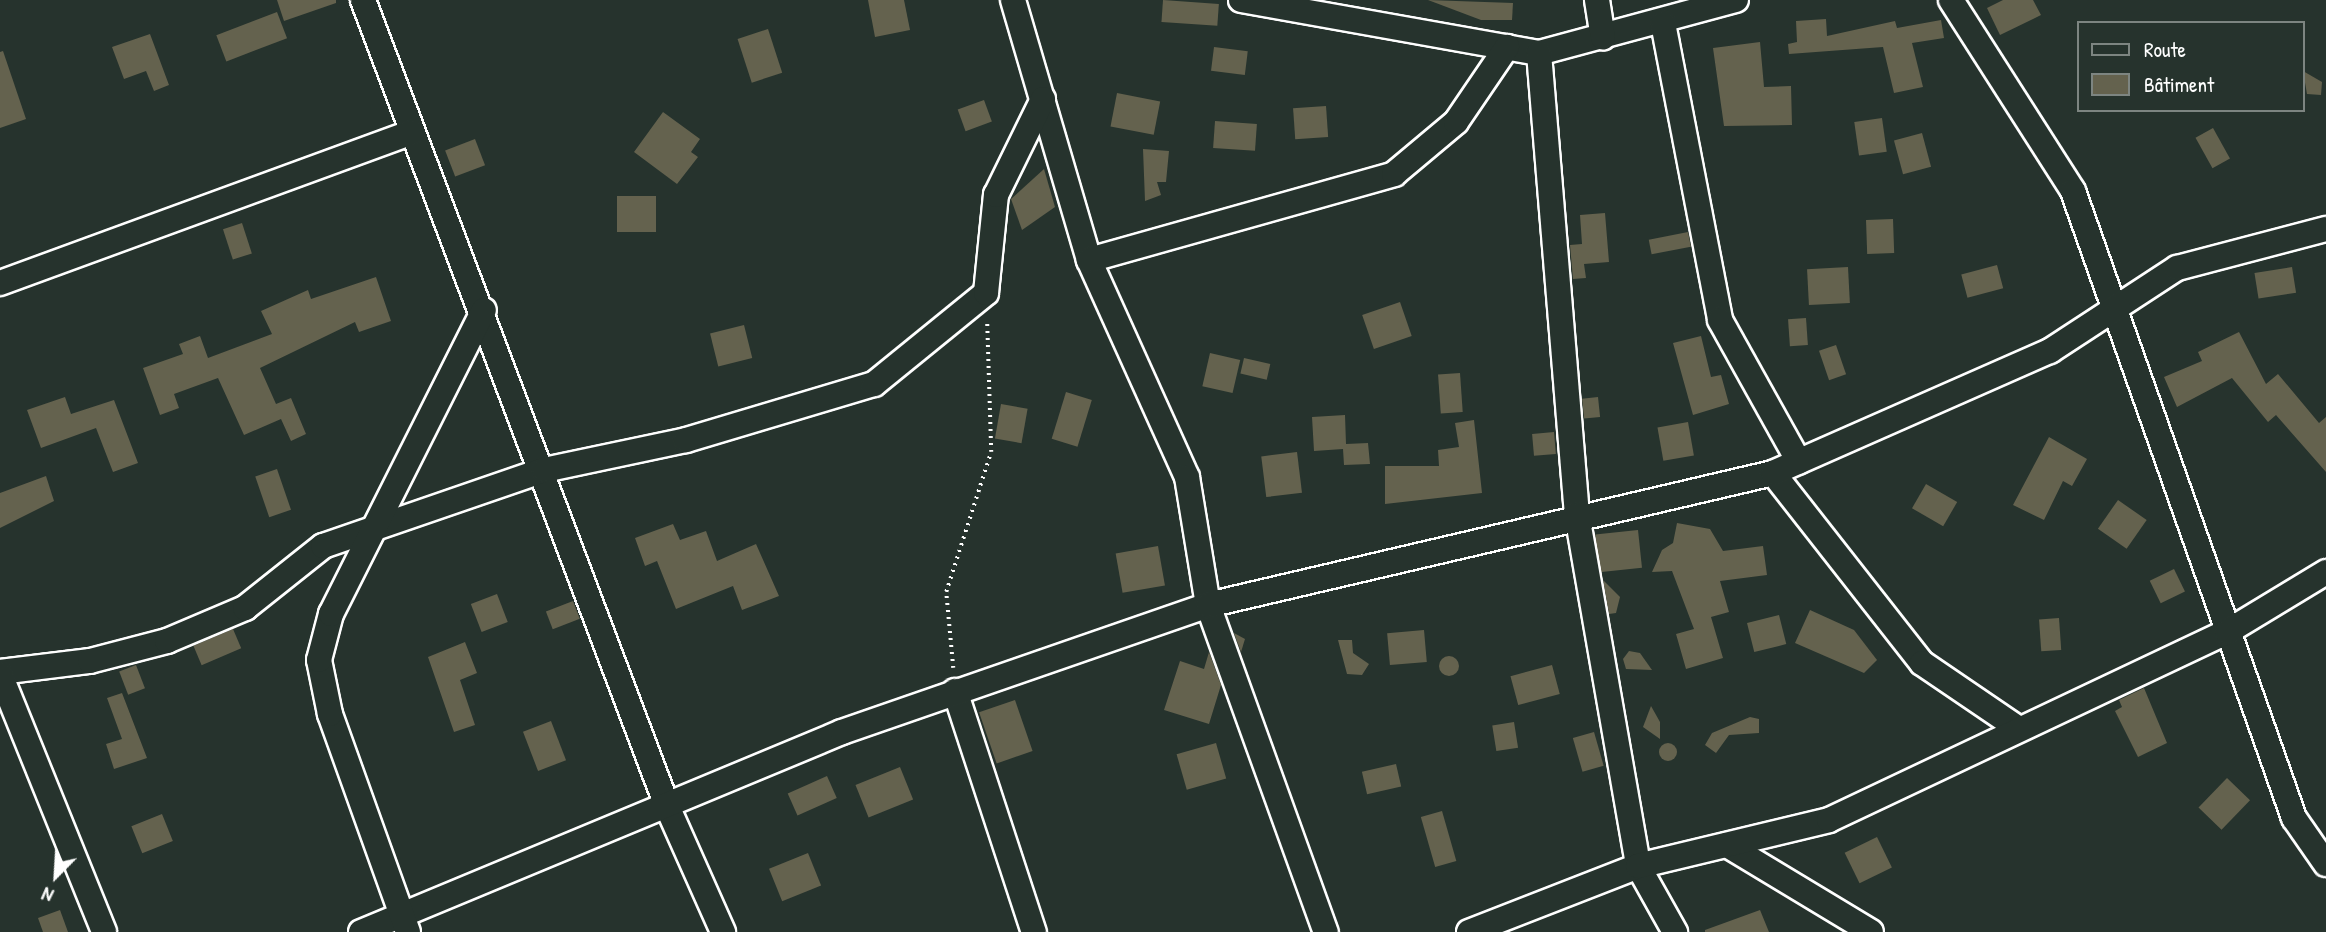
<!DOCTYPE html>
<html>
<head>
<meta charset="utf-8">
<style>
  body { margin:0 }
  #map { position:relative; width:2326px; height:932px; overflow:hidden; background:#26332d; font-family:"Patrick Hand",sans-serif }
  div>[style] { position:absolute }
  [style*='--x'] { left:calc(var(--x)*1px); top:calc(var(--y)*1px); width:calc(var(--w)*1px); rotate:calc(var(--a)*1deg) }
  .building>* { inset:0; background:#64624e; transform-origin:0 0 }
  .round { border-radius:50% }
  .path>* { height:3.5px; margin-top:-1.75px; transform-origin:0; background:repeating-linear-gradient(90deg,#fff 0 2px,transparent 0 7px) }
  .roads { filter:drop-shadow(2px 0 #fff) drop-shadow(-2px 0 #fff) drop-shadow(0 2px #fff) drop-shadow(0 -2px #fff) }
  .minor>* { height:24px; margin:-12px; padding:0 12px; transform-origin:12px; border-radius:12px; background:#26332d }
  span { translate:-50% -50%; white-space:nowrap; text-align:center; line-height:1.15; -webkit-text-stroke:5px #26332d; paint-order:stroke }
  .legend { position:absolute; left:2077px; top:21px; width:228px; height:91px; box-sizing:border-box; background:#26332d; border:2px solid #7d8581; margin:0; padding:9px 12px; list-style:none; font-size:21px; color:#fff }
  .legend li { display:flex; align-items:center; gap:14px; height:35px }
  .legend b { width:35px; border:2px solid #7d8581 }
  .north { position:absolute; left:21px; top:841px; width:70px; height:70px; -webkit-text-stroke:5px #26332d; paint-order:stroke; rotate:204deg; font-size:19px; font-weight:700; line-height:28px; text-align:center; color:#fff }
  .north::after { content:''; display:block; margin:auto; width:24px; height:32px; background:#fff; clip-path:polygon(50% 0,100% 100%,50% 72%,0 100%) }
</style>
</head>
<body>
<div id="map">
  <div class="building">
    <i style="clip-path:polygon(277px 0,336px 0,336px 3px,284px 21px)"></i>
    <i style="clip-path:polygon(868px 0,904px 0,910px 30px,875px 37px)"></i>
    <i style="left:1163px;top:0;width:56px;height:22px;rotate:4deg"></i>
    <i style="clip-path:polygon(1428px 0,1513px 3px,1512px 20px,1481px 20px)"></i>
    <i style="clip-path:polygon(2003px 0,2033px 0,2041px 15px,2000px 35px,1987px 8px)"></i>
    <i style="left:277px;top:12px;width:28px;height:65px;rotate:69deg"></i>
    <i style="clip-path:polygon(1826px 19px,1827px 36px,1895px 21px,1897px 28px,1941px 20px,1944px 38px,1912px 43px,1923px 87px,1894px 93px,1883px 47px,1789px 54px,1788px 44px,1797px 42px,1796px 21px)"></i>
    <i style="left:768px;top:29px;width:46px;height:32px;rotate:72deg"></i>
    <i style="clip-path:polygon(150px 34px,169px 85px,154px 91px,146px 71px,124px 79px,112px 47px)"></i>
    <i style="clip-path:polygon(1760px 42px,1764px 87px,1791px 86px,1792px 125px,1724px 126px,1713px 48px)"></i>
    <i style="left:1214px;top:47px;width:34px;height:24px;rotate:7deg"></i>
    <i style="clip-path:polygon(3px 51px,26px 119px,0 128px,0 52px)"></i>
    <i style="clip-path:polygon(2303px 71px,2322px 82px,2321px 95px,2307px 94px)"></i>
    <i style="left:1117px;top:93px;width:44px;height:34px;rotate:11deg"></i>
    <i style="left:984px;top:100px;width:23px;height:28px;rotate:70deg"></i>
    <i style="left:1326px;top:106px;width:31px;height:33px;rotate:86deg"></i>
    <i style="clip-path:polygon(663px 112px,700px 139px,691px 152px,698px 157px,677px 184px,634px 152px)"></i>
    <i style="left:1882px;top:118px;width:34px;height:28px;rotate:82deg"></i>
    <i style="left:1215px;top:121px;width:42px;height:27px;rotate:4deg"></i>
    <i style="left:2213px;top:128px;width:35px;height:20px;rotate:61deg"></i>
    <i style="left:1922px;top:133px;width:35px;height:29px;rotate:75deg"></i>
    <i style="left:475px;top:139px;width:28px;height:32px;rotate:69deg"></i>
    <i style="clip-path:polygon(1143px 149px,1169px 151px,1166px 182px,1157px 182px,1161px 195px,1145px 201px)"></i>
    <i style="clip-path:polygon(1044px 169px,1055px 207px,1022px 230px,1011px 199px)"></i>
    <i style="left:617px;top:196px;width:39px;height:36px"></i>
    <i style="clip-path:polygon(1605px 213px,1609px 262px,1584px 264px,1586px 278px,1573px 279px,1570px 245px,1582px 244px,1580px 215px)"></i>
    <i style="left:1893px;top:219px;width:34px;height:27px;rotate:88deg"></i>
    <i style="left:242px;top:223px;width:32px;height:20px;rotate:72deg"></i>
    <i style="left:1688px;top:232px;width:15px;height:40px;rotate:79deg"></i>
    <i style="left:1997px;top:265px;width:24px;height:37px;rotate:75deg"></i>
    <i style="left:1848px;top:267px;width:36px;height:41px;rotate:87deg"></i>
    <i style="left:2292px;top:267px;width:26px;height:38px;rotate:81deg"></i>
    <i style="clip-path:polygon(376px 277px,391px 321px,359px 332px,355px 322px,260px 368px,276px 404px,291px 398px,306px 434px,291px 441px,281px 419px,244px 435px,218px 378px,174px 394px,179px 408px,160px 415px,143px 368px,183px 354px,179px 344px,200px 336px,208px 358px,272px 334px,261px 311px,308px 290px,311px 299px)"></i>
    <i style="left:1400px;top:302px;width:36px;height:40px;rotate:71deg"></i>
    <i style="left:1806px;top:318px;width:27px;height:18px;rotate:86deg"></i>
    <i style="left:744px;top:325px;width:34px;height:35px;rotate:76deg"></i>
    <i style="clip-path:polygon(2239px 332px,2266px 384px,2278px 374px,2319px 423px,2326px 417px,2326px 472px,2276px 415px,2268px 422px,2232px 378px,2177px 407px,2164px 377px,2202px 361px,2198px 352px)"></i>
    <i style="clip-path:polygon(1701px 336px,1711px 377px,1721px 375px,1729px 404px,1693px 415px,1673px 343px)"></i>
    <i style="left:1836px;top:345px;width:31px;height:18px;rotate:71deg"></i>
    <i style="left:1210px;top:353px;width:31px;height:34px;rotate:13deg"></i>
    <i style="left:1244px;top:358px;width:27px;height:16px;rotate:13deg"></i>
    <i style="left:1460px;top:373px;width:39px;height:22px;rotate:86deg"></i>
    <i style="left:1066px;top:392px;width:27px;height:49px;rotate:17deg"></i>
    <i style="clip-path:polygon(65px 397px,71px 414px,114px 400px,138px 463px,113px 472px,96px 428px,41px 448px,27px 410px)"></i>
    <i style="left:1598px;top:397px;width:20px;height:16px;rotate:84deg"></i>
    <i style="left:1001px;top:404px;width:27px;height:35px;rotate:10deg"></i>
    <i style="clip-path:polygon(1345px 415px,1346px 444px,1368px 443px,1370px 464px,1344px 465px,1343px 449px,1314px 451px,1312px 417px)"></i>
    <i style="clip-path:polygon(1474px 420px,1482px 493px,1385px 504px,1385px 466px,1439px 466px,1438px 450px,1459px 447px,1455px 423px)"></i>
    <i style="left:1688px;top:422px;width:34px;height:31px;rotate:80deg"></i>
    <i style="left:1554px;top:432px;width:22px;height:22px;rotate:85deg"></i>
    <i style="clip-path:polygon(2049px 437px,2087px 459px,2072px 486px,2063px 481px,2044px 520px,2013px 505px)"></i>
    <i style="left:1297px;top:452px;width:41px;height:36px;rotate:83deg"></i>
    <i style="left:277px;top:469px;width:43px;height:23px;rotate:71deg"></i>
    <i style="clip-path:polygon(46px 476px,54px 501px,0 528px,0 493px)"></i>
    <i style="left:1926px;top:484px;width:36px;height:28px;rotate:30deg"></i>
    <i style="left:2118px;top:500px;width:35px;height:35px;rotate:35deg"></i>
    <i style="clip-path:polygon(1677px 523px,1710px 529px,1723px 551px,1763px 546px,1767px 575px,1720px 581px,1729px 612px,1711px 617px,1723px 658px,1686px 669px,1676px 634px,1694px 629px,1672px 571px,1652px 572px,1662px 550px,1673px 543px)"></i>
    <i style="clip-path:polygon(673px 524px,680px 540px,706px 531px,717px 561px,756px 544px,779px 596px,742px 610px,733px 586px,676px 609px,657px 561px,645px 566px,635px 538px)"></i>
    <i style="left:1638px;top:530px;width:38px;height:43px;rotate:84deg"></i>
    <i style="left:1158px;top:546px;width:40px;height:43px;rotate:80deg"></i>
    <i style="left:2174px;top:569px;width:25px;height:27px;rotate:64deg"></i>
    <i style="clip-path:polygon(1603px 580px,1620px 597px,1616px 613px,1609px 614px)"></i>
    <i style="left:497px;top:594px;width:30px;height:28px;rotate:69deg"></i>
    <i style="left:573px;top:601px;width:19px;height:29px;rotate:69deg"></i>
    <i style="clip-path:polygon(1810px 610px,1854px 630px,1877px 660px,1864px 673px,1795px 643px)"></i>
    <i style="left:1779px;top:615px;width:30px;height:33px;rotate:76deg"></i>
    <i style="left:2059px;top:618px;width:32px;height:20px;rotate:86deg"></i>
    <i style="left:233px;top:629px;width:21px;height:43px;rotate:67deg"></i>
    <i style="left:1424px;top:630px;width:32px;height:37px;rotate:85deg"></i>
    <i style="clip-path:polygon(1234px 633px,1245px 639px,1241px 652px)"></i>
    <i style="clip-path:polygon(1338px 640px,1352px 640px,1353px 653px,1369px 664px,1362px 675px,1347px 674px)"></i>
    <i style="clip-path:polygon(465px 642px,477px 673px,460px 680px,475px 725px,454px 732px,428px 657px)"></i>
    <i style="clip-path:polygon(1629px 651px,1640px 653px,1652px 670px,1626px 669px,1623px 659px)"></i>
    <i style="clip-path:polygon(1209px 652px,1221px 685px,1209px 724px,1164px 710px,1180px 661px,1204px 669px)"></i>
    <i class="round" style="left:1439px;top:656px;width:20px;height:20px"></i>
    <i style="left:136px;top:665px;width:25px;height:18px;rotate:69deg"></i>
    <i style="left:1552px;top:665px;width:30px;height:43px;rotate:75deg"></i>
    <i style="clip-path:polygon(2144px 688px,2167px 743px,2138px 757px,2115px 711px,2122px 707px,2119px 700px)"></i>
    <i style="clip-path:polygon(122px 693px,147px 758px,114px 769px,106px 744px,122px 739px,107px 698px)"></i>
    <i style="left:1015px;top:700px;width:54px;height:38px;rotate:71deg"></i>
    <i style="clip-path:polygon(1651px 706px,1660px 722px,1660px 739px,1643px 727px)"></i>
    <i style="clip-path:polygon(1750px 717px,1759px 719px,1759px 733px,1729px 735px,1716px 753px,1705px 745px,1712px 733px)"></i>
    <i style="left:551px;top:721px;width:42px;height:30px;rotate:69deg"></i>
    <i style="left:1514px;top:722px;width:26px;height:22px;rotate:81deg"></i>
    <i style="left:1594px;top:732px;width:35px;height:22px;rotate:74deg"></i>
    <i style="left:1216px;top:743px;width:37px;height:41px;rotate:74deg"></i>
    <i class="round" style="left:1659px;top:743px;width:18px;height:18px"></i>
    <i style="left:1396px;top:764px;width:23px;height:35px;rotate:77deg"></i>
    <i style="left:900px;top:767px;width:35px;height:48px;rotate:68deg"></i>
    <i style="left:827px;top:776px;width:24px;height:43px;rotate:66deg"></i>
    <i style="left:2227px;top:778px;width:32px;height:41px;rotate:44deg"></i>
    <i style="left:1442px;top:811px;width:52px;height:22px;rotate:74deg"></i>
    <i style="left:162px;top:814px;width:29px;height:33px;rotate:68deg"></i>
    <i style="left:1877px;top:837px;width:34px;height:36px;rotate:64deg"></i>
    <i style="left:808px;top:853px;width:35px;height:42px;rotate:68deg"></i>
    <i style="clip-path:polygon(60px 910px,68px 932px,43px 932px,38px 918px)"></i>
    <i style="clip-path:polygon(1760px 910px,1769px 932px,1705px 932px,1705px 930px)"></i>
  </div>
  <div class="path">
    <i style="--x:953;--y:668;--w:76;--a:-95.3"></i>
    <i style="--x:946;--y:592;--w:147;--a:-72.2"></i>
    <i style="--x:991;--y:452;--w:129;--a:-91.8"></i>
  </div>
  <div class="roads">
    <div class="minor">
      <i style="--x:363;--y:0;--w:861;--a:69.33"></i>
      <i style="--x:667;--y:806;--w:138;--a:66"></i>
      <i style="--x:1013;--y:0;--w:271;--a:73.7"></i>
      <i style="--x:1089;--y:260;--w:238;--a:65.7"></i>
      <i style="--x:1187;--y:477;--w:130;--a:80.7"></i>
      <i style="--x:1208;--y:605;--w:348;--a:70.2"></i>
      <i style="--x:1241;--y:0;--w:303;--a:10.1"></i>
      <i style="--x:1539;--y:53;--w:204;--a:-15.1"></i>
      <i style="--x:1597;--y:0;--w:38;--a:81"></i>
      <i style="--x:1951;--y:0;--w:227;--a:57.4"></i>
      <i style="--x:2073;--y:191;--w:665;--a:70.58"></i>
      <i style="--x:2294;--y:818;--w:56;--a:55.2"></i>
      <i style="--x:1663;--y:23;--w:302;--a:79.1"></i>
      <i style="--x:1720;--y:320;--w:162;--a:60.9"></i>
      <i style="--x:1539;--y:53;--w:464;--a:85.3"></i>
      <i style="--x:1577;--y:515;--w:356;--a:80.1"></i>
      <i style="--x:1638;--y:866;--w:76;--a:60.7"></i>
      <i style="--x:1089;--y:260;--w:317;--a:-15.7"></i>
      <i style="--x:1394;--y:174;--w:81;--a:-40"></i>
      <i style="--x:1456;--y:122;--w:91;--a:-55.8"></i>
      <i style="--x:0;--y:283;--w:439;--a:-20.1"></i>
      <i style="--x:1773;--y:473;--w:241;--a:51.9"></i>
      <i style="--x:1922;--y:663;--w:114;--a:34.2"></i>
      <i style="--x:0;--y:672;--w:91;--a:-7"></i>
      <i style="--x:90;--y:661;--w:80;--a:-14.6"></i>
      <i style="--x:167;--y:641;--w:85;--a:-22.9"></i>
      <i style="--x:245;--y:608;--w:100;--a:-38.5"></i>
      <i style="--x:323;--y:546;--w:234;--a:-19"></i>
      <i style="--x:544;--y:470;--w:145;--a:-11.9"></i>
      <i style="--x:686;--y:440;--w:196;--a:-16.6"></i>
      <i style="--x:874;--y:384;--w:144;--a:-39.1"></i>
      <i style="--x:986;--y:293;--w:99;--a:-84.2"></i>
      <i style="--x:996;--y:195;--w:107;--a:-63.9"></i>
      <i style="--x:0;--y:674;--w:278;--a:68"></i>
      <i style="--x:955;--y:691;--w:254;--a:71.9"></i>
      <i style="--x:1727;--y:845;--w:168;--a:31.1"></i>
      <i style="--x:361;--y:932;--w:521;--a:-22.58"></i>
      <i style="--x:842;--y:732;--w:387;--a:-19.1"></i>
      <i style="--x:1208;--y:605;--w:580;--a:-13.15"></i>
      <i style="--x:1773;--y:473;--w:303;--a:-23.8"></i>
      <i style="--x:2050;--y:351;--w:152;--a:-33.2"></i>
      <i style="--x:2177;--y:268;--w:154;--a:-14.7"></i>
      <i style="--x:408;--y:932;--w:232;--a:-109.7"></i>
      <i style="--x:330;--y:714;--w:55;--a:-101.5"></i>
      <i style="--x:319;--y:660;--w:48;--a:-75.4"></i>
      <i style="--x:331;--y:614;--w:340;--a:-63.3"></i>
      <i style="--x:1469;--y:932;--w:181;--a:-21.3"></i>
      <i style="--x:1638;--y:866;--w:196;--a:-13.5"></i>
      <i style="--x:1829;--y:820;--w:440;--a:-25.3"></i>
      <i style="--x:2227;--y:632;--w:116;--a:-31.2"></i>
    </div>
  </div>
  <ul class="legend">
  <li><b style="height:9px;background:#26332d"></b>Route</li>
  <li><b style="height:19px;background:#64624e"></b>Bâtiment</li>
  </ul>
  <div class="north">N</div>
</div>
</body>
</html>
